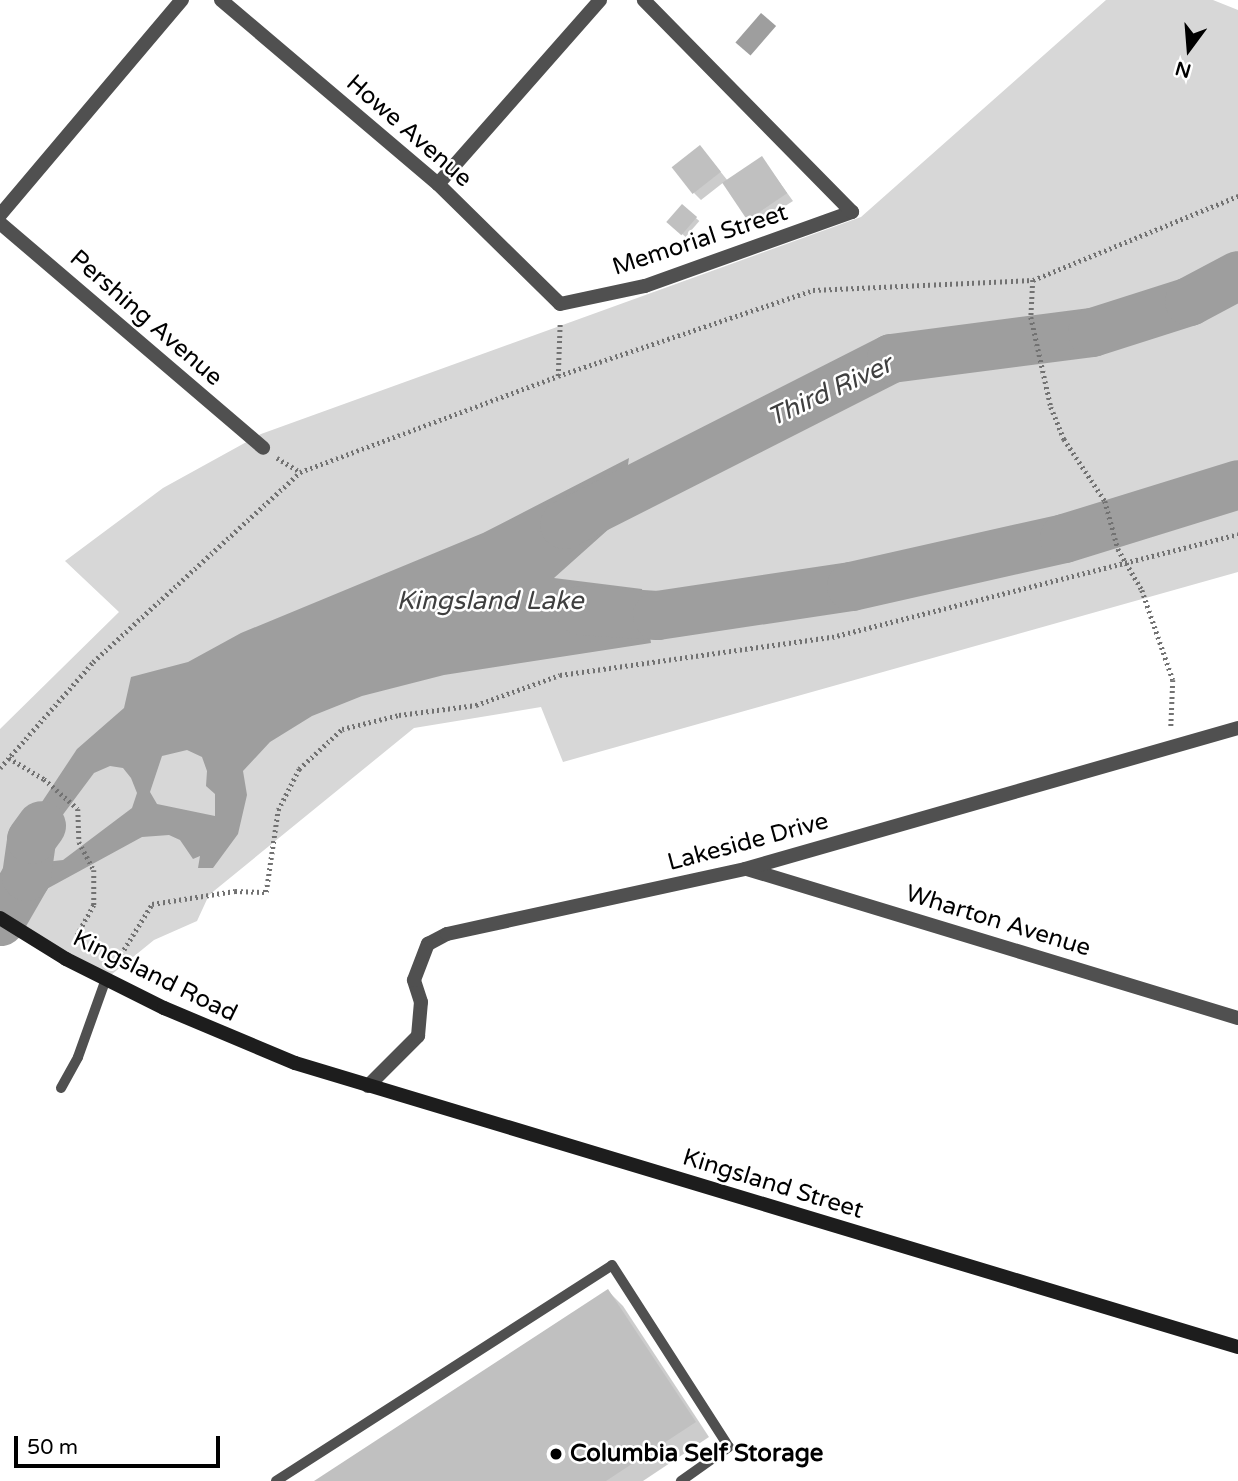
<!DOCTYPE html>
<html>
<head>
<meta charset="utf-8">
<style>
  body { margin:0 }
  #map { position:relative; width:1238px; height:1481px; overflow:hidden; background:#fff; font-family:"Varela Round",sans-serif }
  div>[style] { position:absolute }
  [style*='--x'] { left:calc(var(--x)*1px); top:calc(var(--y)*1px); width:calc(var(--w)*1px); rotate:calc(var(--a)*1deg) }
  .green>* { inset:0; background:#d7d7d7 }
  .water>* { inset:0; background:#9e9e9e; transform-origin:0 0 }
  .shadow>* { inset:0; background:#0003; transform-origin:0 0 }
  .river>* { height:49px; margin:-24.5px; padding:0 24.5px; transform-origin:24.5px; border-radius:24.5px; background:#9e9e9e }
  .building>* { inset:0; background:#c0c0c0; transform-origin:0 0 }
  .path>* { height:4.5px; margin-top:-2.25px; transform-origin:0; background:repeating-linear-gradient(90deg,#727272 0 2px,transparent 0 5.5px) }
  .lane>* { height:10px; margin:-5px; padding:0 5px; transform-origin:5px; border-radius:5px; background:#505050 }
  .street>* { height:14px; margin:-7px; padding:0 7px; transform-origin:7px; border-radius:7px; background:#505050 }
  .secondary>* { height:14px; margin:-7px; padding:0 7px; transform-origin:7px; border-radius:7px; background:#1d1d1d }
  .dots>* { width:19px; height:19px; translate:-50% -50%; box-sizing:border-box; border:4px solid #fff; border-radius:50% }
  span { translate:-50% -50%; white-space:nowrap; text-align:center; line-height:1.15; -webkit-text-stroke:5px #fff; paint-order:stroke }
  .street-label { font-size:24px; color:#000 }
  .poi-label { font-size:24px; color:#000; font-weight:700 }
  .left { translate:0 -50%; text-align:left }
  .water-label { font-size:26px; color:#3f3f3f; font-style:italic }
  .north { position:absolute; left:1154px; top:14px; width:70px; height:70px; -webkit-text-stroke:5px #fff; paint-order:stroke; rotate:196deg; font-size:19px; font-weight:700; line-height:28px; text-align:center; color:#000 }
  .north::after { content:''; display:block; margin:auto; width:24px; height:32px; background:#000; clip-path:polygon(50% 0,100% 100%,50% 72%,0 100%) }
  .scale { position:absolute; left:14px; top:1436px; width:206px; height:32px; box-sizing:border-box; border:4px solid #000; border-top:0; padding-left:9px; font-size:21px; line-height:24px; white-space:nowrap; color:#000; -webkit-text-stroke:5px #fff; paint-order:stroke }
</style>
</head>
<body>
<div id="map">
  <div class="green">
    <i style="clip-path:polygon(1106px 0,1213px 0,1238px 10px,1238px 572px,563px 762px,541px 707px,414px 728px,209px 895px,197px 921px,154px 940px,106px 979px,16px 929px,32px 903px,0 883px,0 729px,119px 612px,65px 561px,163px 488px,261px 434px,861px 217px)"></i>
  </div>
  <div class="water">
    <i style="left:761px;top:13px;width:20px;height:39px;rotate:41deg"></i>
    <i style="clip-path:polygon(evenodd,629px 458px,620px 519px,554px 578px,642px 589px,651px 643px,444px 675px,362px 696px,312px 716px,270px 742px,243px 771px,247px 795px,238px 834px,213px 868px,198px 868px,200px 856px,193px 859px,180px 840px,169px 835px,142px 837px,32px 897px,8px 879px,18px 861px,16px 843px,30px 820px,77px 749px,124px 708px,131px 677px,188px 662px,241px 633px,483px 533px,629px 458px,187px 750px,202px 757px,207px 771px,206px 786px,215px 794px,215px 816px,157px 804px,150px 792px,162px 756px,187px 750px,629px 458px,110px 766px,123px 768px,131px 778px,137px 793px,132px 808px,63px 860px,45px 862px,41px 849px,47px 836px,94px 773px,110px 766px)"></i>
  </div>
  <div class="shadow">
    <i style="clip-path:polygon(707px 155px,728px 181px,762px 158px,793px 201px,756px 225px,724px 182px,701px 200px,694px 193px)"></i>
    <i style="left:682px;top:206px;width:23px;height:21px;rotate:41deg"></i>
    <i style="clip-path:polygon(608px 1291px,623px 1306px,709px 1437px,643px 1481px,317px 1481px)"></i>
  </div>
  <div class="river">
    <i style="--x:564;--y:524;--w:367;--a:-26.9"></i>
    <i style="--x:891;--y:358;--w:203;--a:-7.4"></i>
    <i style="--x:1092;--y:332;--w:102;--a:-17.7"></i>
    <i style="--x:1189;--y:301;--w:55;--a:-28"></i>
    <i style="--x:580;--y:610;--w:77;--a:3.7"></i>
    <i style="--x:657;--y:615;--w:196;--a:-8.5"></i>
    <i style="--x:851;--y:586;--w:218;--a:-12.7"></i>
    <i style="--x:1064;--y:538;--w:182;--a:-17.2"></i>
    <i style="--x:0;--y:921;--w:52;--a:-60"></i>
    <i style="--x:26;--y:876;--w:37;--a:-82"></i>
    <i style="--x:31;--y:839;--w:17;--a:-54"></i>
  </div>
  <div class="building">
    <i style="left:700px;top:145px;width:34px;height:36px;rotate:52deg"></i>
    <i style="left:762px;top:156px;width:45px;height:48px;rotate:56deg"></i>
    <i style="left:682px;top:204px;width:20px;height:24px;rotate:41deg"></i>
    <i style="clip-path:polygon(608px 1289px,696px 1422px,606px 1481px,314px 1481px)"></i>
  </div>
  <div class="path">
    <i style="--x:1033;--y:280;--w:37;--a:93"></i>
    <i style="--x:1031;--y:317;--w:92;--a:77.5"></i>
    <i style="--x:1051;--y:407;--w:35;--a:68"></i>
    <i style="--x:1064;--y:439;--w:74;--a:56.5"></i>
    <i style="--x:1105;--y:501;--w:50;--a:74.8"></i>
    <i style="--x:1118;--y:549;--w:48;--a:59.7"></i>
    <i style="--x:1142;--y:590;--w:95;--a:71"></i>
    <i style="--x:1173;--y:680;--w:48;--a:92.4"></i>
    <i style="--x:558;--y:376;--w:54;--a:-87.9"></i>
    <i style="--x:277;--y:458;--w:27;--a:31"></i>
    <i style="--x:9;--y:758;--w:41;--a:31"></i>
    <i style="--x:44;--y:779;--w:45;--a:41.4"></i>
    <i style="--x:78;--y:809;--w:33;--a:88"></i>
    <i style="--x:79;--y:842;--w:32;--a:62"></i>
    <i style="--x:94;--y:870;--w:35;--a:90"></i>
    <i style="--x:94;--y:905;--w:35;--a:119"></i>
    <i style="--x:0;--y:768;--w:141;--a:-48.7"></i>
    <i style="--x:93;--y:662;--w:281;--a:-42.5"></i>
    <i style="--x:300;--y:472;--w:275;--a:-20.4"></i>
    <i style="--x:558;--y:376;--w:269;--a:-18.6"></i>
    <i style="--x:813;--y:290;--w:220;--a:-2.6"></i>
    <i style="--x:1033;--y:280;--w:222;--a:-22.3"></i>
    <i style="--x:118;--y:959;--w:65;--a:-58.3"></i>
    <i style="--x:152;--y:904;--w:84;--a:-8.9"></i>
    <i style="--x:235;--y:891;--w:31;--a:2"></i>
    <i style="--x:266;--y:892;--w:83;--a:-81.7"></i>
    <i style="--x:278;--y:810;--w:46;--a:-62.9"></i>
    <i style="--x:299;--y:769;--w:59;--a:-42.9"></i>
    <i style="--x:342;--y:729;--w:59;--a:-13.8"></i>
    <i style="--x:399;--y:715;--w:78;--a:-7.4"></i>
    <i style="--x:476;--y:705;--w:89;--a:-19.7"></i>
    <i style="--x:560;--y:675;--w:275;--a:-8"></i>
    <i style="--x:832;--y:637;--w:419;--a:-14.2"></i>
  </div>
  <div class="lane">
    <i style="--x:61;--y:1088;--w:35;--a:-61"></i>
    <i style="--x:78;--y:1057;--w:83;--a:-70.3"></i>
    <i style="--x:276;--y:1481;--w:399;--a:-32.7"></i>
    <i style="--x:612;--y:1265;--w:216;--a:57.3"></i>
    <i style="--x:729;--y:1447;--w:59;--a:144.7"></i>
  </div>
  <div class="street">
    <i style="--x:221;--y:0;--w:285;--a:40.3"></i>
    <i style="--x:438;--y:184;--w:171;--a:44.5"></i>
    <i style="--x:560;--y:304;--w:87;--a:-12"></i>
    <i style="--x:645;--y:286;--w:220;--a:-19.7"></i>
    <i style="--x:852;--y:212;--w:297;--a:-134.5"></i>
    <i style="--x:438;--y:184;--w:245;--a:-48.6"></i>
    <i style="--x:0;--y:215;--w:282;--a:-49.8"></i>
    <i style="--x:0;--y:223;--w:346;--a:40.5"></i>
    <i style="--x:747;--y:869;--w:513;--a:16.88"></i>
    <i style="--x:368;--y:1086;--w:71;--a:-45"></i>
    <i style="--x:418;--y:1036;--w:34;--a:-85"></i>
    <i style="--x:421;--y:1002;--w:23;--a:-108"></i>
    <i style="--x:414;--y:980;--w:39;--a:-69"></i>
    <i style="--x:428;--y:944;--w:21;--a:-28"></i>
    <i style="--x:447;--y:934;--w:305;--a:-12.3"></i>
    <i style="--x:745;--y:869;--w:513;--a:-15.96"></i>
  </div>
  <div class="secondary">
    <i style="--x:0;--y:918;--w:78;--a:31.8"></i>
    <i style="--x:66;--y:959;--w:110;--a:26.6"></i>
    <i style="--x:164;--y:1008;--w:142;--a:22.8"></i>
    <i style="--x:295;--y:1063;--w:985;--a:16.76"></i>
  </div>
  <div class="dots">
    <i style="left:556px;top:1454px;background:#000"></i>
  </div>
  <div class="street-label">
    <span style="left:409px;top:131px;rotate:41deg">Howe Avenue</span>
    <span style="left:700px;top:240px;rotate:-18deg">Memorial Street</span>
    <span style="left:146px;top:318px;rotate:41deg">Pershing Avenue</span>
    <span style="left:748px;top:842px;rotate:-15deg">Lakeside Drive</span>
    <span style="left:998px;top:921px;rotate:17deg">Wharton Avenue</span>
    <span style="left:155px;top:976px;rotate:26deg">Kingsland Road</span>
    <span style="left:773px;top:1184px;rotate:17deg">Kingsland Street</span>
  </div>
  <div class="poi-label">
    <span class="left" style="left:570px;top:1454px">Columbia Self Storage</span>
  </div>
  <div class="water-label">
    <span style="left:830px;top:391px;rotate:-25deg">Third River</span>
    <span style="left:490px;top:601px">Kingsland Lake</span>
  </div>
  <div class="north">N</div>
  <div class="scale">50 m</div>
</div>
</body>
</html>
